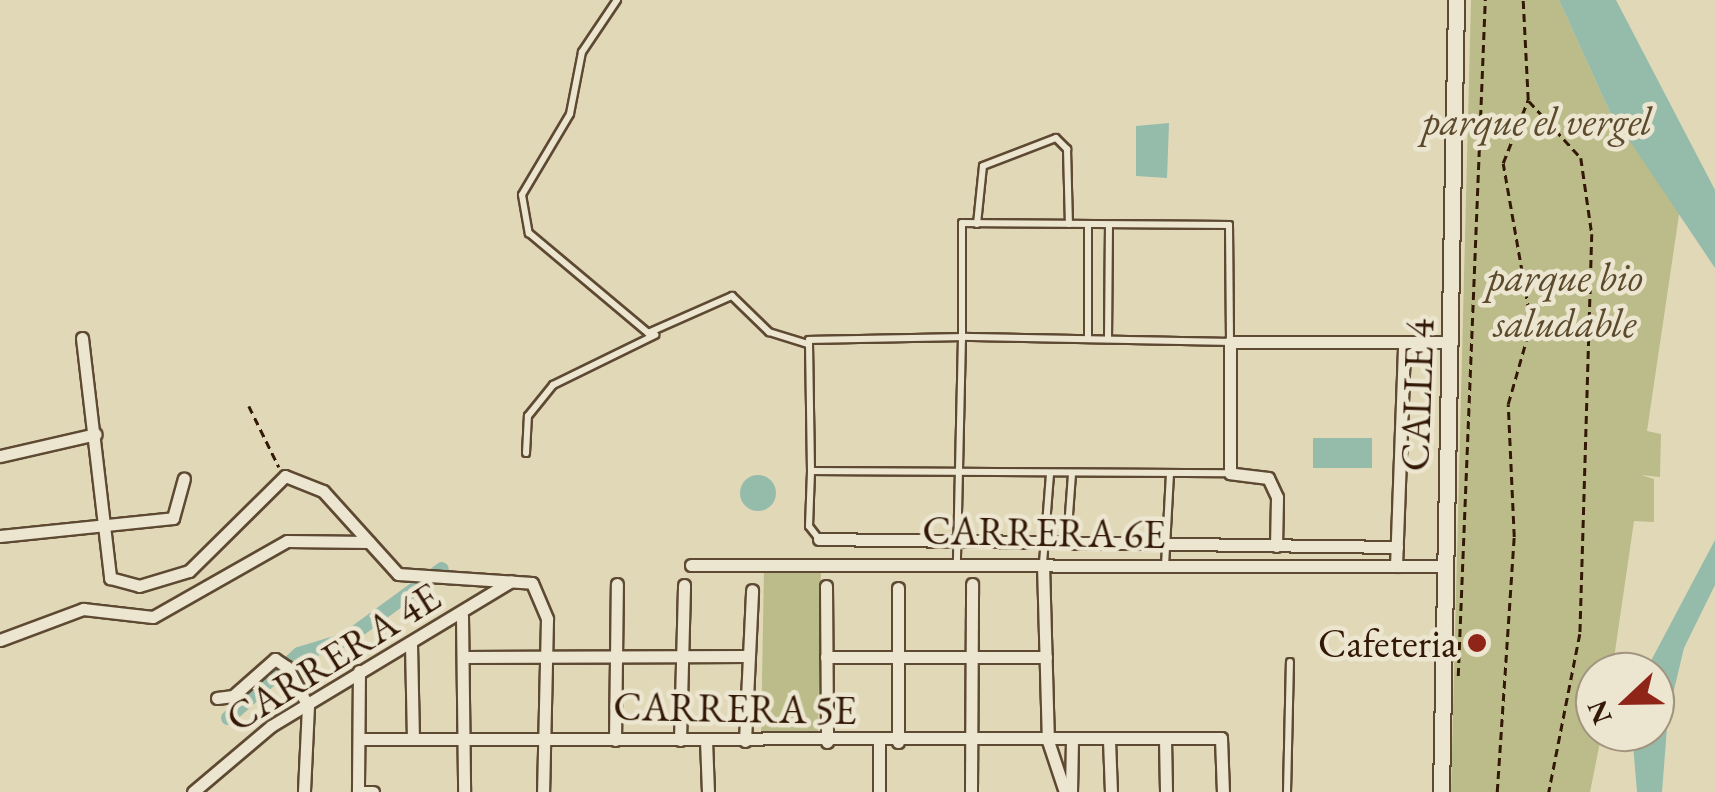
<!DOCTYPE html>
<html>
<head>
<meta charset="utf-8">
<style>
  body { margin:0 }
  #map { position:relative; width:1715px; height:792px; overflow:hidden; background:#e1d8b8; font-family:"EB Garamond",serif }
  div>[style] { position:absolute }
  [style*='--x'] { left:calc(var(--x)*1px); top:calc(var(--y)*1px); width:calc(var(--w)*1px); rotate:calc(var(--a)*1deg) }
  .green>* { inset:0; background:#bbbc89; transform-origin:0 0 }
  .water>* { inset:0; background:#95bbaa; transform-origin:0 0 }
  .round { border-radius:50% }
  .canal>* { height:14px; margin:-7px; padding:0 7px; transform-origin:7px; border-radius:7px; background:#95bbaa }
  .path>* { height:2.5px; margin-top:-1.25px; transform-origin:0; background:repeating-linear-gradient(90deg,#331905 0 8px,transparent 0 13px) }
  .roads { filter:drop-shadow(2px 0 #5e4932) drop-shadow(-2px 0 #5e4932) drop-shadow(0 2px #5e4932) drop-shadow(0 -2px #5e4932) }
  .service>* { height:6px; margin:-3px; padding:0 3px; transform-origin:3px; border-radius:3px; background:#ece6d1 }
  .minor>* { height:11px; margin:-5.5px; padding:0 5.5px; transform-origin:5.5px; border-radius:5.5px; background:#ece6d1 }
  .tertiary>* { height:15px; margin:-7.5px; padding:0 7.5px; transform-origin:7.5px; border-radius:7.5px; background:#ece6d1 }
  .dots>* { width:28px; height:28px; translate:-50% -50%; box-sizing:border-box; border:5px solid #ece6d1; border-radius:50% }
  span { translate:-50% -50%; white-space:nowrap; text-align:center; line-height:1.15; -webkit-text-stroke:9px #ece6d1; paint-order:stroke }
  .park-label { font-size:40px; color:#5c4a2d; font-style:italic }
  .street-label { font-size:40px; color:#331905 }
  .poi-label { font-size:40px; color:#331905 }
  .right { translate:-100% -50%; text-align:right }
  .north { position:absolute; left:1575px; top:652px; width:100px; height:100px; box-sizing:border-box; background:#ece6d1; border:2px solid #a2947f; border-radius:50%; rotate:248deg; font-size:28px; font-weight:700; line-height:40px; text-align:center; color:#331905 }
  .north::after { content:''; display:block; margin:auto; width:35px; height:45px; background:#8f2418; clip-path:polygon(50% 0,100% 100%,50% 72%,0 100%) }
</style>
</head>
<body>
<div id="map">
  <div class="green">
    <i style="clip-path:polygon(1471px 0,1559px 0,1609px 110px,1680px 208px,1647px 431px,1661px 434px,1660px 477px,1641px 475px,1654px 479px,1654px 522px,1634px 521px,1612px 672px,1595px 672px,1602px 732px,1590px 792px,1451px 792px)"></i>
    <i style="left:821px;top:568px;width:174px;height:57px;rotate:91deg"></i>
  </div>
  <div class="water">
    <i style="clip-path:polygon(1559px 0,1616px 0,1715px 190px,1715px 268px,1609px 110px)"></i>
    <i style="clip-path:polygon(1169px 123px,1167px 178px,1136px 176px,1136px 126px)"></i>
    <i style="left:1313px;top:438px;width:59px;height:30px"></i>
    <i class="round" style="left:740px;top:475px;width:36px;height:36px"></i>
    <i style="clip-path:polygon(1715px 540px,1715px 585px,1684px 648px,1668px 715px,1662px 792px,1637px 792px,1632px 732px,1655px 732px,1655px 672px,1645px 672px)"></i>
  </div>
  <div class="canal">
    <i style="--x:228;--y:718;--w:96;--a:-42"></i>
    <i style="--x:299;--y:654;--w:48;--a:-16.9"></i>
    <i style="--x:345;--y:640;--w:120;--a:-36.2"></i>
  </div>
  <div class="path">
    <i style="--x:1529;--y:101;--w:77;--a:47.6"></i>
    <i style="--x:1581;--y:158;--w:77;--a:81.8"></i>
    <i style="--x:1592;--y:234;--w:400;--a:91.7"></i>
    <i style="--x:1580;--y:634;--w:161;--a:101.1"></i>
    <i style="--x:249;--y:406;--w:68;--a:63.8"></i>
    <i style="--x:1458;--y:676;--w:677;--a:-87.71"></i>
    <i style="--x:1497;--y:792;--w:256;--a:-86.2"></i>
    <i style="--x:1514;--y:537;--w:133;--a:-92.6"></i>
    <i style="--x:1508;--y:404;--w:83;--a:-74"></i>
    <i style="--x:1531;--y:324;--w:163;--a:-99.9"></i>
    <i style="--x:1503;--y:163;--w:68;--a:-68.4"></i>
    <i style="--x:1528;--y:100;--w:100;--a:-92.9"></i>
  </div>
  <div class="roads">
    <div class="service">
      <i style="--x:617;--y:0;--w:63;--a:123.9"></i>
      <i style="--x:582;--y:52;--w:63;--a:101"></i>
      <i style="--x:570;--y:114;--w:94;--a:120.7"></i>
      <i style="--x:522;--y:195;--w:39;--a:80"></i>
      <i style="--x:529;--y:233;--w:155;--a:40"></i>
      <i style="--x:648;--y:333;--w:92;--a:-23.8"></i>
      <i style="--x:732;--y:296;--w:52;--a:44.2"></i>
      <i style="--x:769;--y:332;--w:41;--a:17.1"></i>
      <i style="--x:962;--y:223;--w:267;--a:0.4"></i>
      <i style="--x:1229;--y:225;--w:117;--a:89.5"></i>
      <i style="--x:1230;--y:342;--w:268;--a:-178.9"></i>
      <i style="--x:962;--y:337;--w:114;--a:-90"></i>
      <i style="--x:977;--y:224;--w:58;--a:-84.1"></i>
      <i style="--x:983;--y:166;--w:78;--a:-21"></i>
      <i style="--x:1056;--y:138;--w:16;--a:45"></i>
      <i style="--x:1067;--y:149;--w:75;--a:88.5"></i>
      <i style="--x:1088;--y:225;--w:114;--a:90"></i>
      <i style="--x:1108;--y:339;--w:114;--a:-89.5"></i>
      <i style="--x:526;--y:453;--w:37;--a:-87"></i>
      <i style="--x:528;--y:416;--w:40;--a:-51"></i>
      <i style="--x:553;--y:385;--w:114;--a:-26.1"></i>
      <i style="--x:811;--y:471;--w:131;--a:-90.9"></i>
      <i style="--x:809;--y:340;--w:153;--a:-1.1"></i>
      <i style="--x:962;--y:337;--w:225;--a:91.3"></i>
      <i style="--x:819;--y:539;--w:16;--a:-128"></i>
      <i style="--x:809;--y:526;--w:55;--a:-87.9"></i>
      <i style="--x:811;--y:471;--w:418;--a:0.3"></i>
      <i style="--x:1067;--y:542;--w:68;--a:-85.8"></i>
      <i style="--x:1043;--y:563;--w:89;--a:-85.5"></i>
      <i style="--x:1165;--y:566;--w:92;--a:-86.9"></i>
      <i style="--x:1287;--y:792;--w:130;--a:-88.7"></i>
    </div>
    <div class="minor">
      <i style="--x:82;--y:338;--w:242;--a:83.3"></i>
      <i style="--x:110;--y:578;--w:30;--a:15"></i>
      <i style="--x:139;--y:586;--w:52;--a:-16.7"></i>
      <i style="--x:189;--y:571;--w:135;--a:-44.7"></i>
      <i style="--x:285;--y:476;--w:41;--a:21.5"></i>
      <i style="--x:323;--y:491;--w:112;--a:47.9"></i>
      <i style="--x:398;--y:574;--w:134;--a:3.8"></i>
      <i style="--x:532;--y:583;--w:39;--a:67"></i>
      <i style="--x:547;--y:619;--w:173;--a:91.3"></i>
      <i style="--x:0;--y:456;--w:98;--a:-12.9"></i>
      <i style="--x:0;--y:536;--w:174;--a:-5.9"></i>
      <i style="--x:173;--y:518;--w:41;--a:-74.6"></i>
      <i style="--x:819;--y:539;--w:578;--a:0.79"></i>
      <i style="--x:1276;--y:546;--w:49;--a:-88.8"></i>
      <i style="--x:1277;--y:497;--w:21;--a:-115"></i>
      <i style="--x:1268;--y:478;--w:38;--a:-173"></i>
      <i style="--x:1230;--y:473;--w:131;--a:-90"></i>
      <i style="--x:1230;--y:342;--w:222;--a:0"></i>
      <i style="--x:1043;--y:564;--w:177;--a:88.4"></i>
      <i style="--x:1048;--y:741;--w:54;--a:71.6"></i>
      <i style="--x:691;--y:565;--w:753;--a:0.08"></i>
      <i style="--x:1396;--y:566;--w:221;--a:-87.9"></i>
      <i style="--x:826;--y:586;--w:156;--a:89.6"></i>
      <i style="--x:462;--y:616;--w:176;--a:89.3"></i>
      <i style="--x:0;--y:640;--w:89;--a:-20.5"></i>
      <i style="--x:83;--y:609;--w:70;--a:6.5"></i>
      <i style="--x:153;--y:617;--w:154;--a:-29.6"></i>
      <i style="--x:287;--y:541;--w:82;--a:0.7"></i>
      <i style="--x:411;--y:644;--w:95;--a:88.8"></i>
      <i style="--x:463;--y:657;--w:285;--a:-0.2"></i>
      <i style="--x:826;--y:657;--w:220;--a:0"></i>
      <i style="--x:359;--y:671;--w:121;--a:90.5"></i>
      <i style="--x:358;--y:792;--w:15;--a:0"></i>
      <i style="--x:217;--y:698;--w:16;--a:-7"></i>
      <i style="--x:233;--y:696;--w:56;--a:-41.4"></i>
      <i style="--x:275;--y:659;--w:14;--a:34"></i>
      <i style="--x:287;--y:667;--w:44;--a:61.7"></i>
      <i style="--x:308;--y:706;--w:86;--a:92.7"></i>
      <i style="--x:359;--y:739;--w:862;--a:-0.07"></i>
      <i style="--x:1221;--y:738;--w:54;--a:87.9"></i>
      <i style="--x:1165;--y:739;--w:53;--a:88.9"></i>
      <i style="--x:615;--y:740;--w:156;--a:-89.3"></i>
      <i style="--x:680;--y:740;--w:155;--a:-88.5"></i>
      <i style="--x:706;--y:740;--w:52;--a:87.8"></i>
      <i style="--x:1109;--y:740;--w:52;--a:87.8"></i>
      <i style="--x:745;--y:741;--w:151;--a:-87.3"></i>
      <i style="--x:879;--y:742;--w:50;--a:90"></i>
      <i style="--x:898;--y:742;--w:154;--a:-90"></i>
      <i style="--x:193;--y:792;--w:102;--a:-40.2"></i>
      <i style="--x:271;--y:726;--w:280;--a:-31.1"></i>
      <i style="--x:971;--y:792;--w:208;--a:-89.7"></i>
      <i style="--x:1071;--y:792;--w:51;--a:-88.9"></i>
    </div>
    <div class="tertiary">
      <i style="--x:1441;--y:792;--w:792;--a:-88.91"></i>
    </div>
  </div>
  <div class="dots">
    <i style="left:1477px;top:643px;background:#8f2418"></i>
  </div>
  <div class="park-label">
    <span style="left:1537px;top:121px">parque el vergel</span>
    <span style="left:1565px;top:300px">parque bio<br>saludable</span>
  </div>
  <div class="street-label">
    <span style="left:1417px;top:395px;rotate:-88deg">CALLE 4</span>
    <span style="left:1044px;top:532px;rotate:1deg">CARRERA 6E</span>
    <span style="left:333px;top:657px;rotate:-32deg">CARRERA 4E</span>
    <span style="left:735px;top:708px;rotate:1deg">CARRERA 5E</span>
  </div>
  <div class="poi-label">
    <span class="right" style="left:1457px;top:643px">Cafeteria</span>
  </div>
  <div class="north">N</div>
</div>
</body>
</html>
